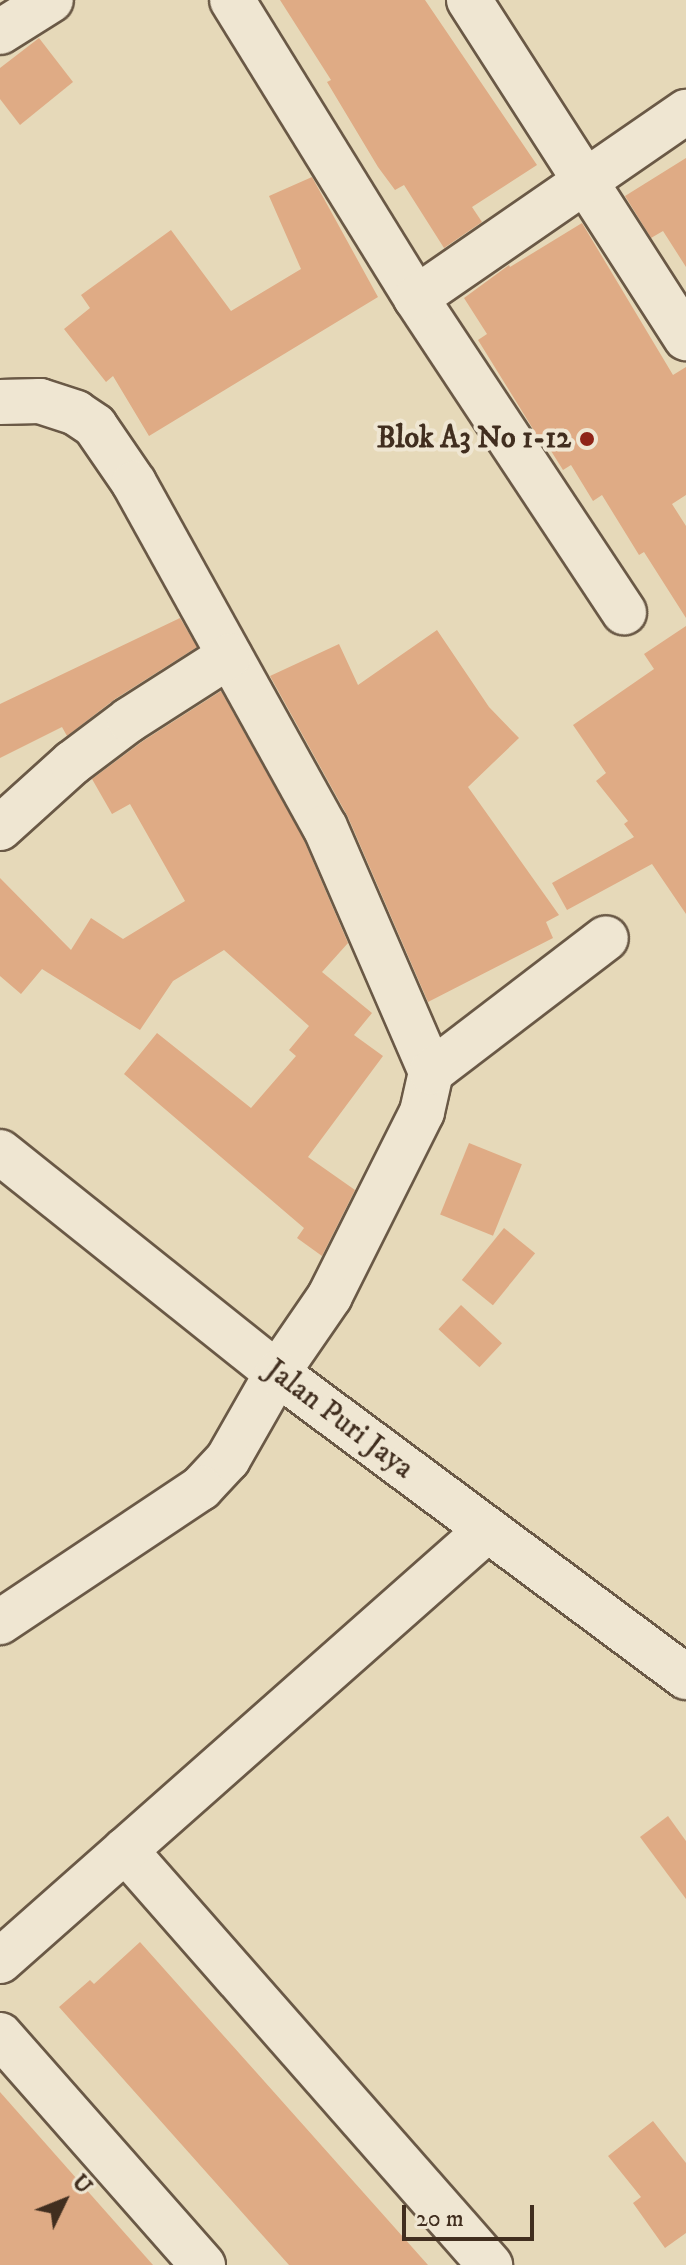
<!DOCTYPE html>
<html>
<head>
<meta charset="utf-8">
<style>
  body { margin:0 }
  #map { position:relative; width:686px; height:2265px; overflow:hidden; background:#e6d9b9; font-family:"IM FELL DW Pica",serif }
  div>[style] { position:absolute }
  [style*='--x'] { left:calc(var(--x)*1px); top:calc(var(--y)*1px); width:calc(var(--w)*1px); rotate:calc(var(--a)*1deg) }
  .building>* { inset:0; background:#dfab85; transform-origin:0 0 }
  .roads { filter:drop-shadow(2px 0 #6a5946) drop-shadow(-2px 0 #6a5946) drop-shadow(0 2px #6a5946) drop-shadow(0 -2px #6a5946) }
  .street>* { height:44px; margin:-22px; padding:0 22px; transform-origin:22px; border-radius:22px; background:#efe6d2 }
  .secondary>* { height:44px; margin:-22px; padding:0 22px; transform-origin:22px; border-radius:22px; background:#efe6d2 }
  .dots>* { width:22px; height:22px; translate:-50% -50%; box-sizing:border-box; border:4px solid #efe6d2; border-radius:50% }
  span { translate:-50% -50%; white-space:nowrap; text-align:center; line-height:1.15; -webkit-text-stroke:8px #efe6d2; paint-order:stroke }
  .poi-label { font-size:30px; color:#412e1f; font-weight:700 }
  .right { translate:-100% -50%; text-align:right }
  .street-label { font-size:30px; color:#412e1f }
  .north { position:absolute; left:24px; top:2161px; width:80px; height:80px; -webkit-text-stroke:6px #efe6d2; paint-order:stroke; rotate:47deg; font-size:22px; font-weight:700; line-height:32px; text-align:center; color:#412e1f }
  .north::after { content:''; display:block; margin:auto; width:28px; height:36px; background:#412e1f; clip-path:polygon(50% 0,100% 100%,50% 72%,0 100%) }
  .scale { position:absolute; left:402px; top:2205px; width:132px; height:36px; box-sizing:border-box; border:4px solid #412e1f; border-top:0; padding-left:10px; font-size:24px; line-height:28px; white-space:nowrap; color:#412e1f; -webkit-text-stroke:6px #efe6d2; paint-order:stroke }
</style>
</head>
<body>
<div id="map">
  <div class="building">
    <i style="clip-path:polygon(280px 0,425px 0,537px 165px,472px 207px,482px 222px,444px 248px,404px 185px,395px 190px,378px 167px,327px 82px,331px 80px)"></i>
    <i style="clip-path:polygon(39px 38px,73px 82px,20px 125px,0 99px,0 68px)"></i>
    <i style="clip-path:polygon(686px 158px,686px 267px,663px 231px,651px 238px,625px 196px)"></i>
    <i style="clip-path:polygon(312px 177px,378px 297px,149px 436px,113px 376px,106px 382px,64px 329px,90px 308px,81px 295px,171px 230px,231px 311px,301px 269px,269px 196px)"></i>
    <i style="clip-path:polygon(582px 223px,673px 375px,686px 367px,686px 495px,672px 504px,686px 526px,686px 618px,644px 552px,639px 555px,602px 495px,593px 501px,571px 465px,563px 470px,541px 435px,538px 437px,478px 340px,487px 334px,464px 298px,509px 265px,510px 267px)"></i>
    <i style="clip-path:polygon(180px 618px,197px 647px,115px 699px,67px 736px,62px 727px,0 758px,0 704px)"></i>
    <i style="clip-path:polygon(686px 626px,686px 914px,652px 864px,567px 910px,552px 883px,634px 837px,624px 824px,628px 821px,596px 781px,606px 773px,573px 725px,654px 669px,644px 654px)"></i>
    <i style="clip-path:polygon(437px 630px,489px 707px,519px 738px,468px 787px,559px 915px,546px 922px,553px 938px,428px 1002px,348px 817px,270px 676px,339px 644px,358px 685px)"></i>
    <i style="clip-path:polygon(221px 691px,303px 838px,348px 943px,322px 972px,372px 1013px,354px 1035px,383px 1056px,308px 1157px,355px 1190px,322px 1256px,297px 1238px,304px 1228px,124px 1074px,157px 1033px,251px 1108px,296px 1056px,289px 1050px,309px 1026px,224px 950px,173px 981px,140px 1030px,42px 969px,21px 994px,0 976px,0 878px,71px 950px,91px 918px,123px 939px,185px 901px,130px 804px,112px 814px,92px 779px,143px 741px)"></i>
    <i style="left:469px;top:1143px;width:57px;height:77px;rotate:22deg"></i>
    <i style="left:504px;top:1228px;width:40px;height:67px;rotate:39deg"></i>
    <i style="left:461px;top:1305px;width:56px;height:33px;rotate:43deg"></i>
    <i style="clip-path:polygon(668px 1816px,686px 1841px,686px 1899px,640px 1837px)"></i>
    <i style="clip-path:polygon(140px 1942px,428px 2265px,289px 2265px,59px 2007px,90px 1980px,94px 1984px)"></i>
    <i style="clip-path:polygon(0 2092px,153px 2265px,0 2265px)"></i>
    <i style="clip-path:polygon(653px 2121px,686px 2163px,686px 2233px,665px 2248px,633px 2203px,641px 2197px,608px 2156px)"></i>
  </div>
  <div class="roads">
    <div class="street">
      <i style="--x:232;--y:0;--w:350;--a:58.3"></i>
      <i style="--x:416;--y:298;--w:377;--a:56.5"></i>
      <i style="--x:469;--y:0;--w:402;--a:57.3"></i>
      <i style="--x:0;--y:32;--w:60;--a:-32.1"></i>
      <i style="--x:416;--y:298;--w:328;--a:-34.6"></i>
      <i style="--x:0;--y:402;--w:40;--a:-1.4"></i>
      <i style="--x:40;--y:401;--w:38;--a:18"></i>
      <i style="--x:76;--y:413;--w:23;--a:34"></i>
      <i style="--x:95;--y:426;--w:69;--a:55.6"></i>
      <i style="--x:134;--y:483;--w:393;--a:61"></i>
      <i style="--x:325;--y:827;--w:267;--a:66.6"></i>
      <i style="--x:431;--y:1072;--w:41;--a:102.7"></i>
      <i style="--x:422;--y:1112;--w:206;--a:116.6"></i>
      <i style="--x:330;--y:1296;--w:93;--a:124.5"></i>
      <i style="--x:277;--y:1373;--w:99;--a:119.7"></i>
      <i style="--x:228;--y:1459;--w:40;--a:133"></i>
      <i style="--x:201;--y:1488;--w:242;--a:146.3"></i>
      <i style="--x:0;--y:828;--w:97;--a:-42.1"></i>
      <i style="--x:72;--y:763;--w:71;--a:-37"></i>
      <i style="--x:129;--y:720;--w:119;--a:-32.6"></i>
      <i style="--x:431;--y:1072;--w:220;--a:-37.4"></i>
      <i style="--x:125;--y:1850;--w:553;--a:48.67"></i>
      <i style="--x:0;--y:1961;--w:649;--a:-41.5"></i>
      <i style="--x:0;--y:2035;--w:307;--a:48.6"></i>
    </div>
    <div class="secondary">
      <i style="--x:0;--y:1152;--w:354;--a:38.6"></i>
      <i style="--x:277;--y:1373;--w:510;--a:36.62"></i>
    </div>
  </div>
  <div class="dots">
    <i style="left:587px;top:439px;background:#8f2418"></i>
  </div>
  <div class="poi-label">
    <span class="right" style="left:571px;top:439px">Blok A3 No 1-12</span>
  </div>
  <div class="street-label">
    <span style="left:339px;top:1420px;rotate:37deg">Jalan Puri Jaya</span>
  </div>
  <div class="north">U</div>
  <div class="scale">20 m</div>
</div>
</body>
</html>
